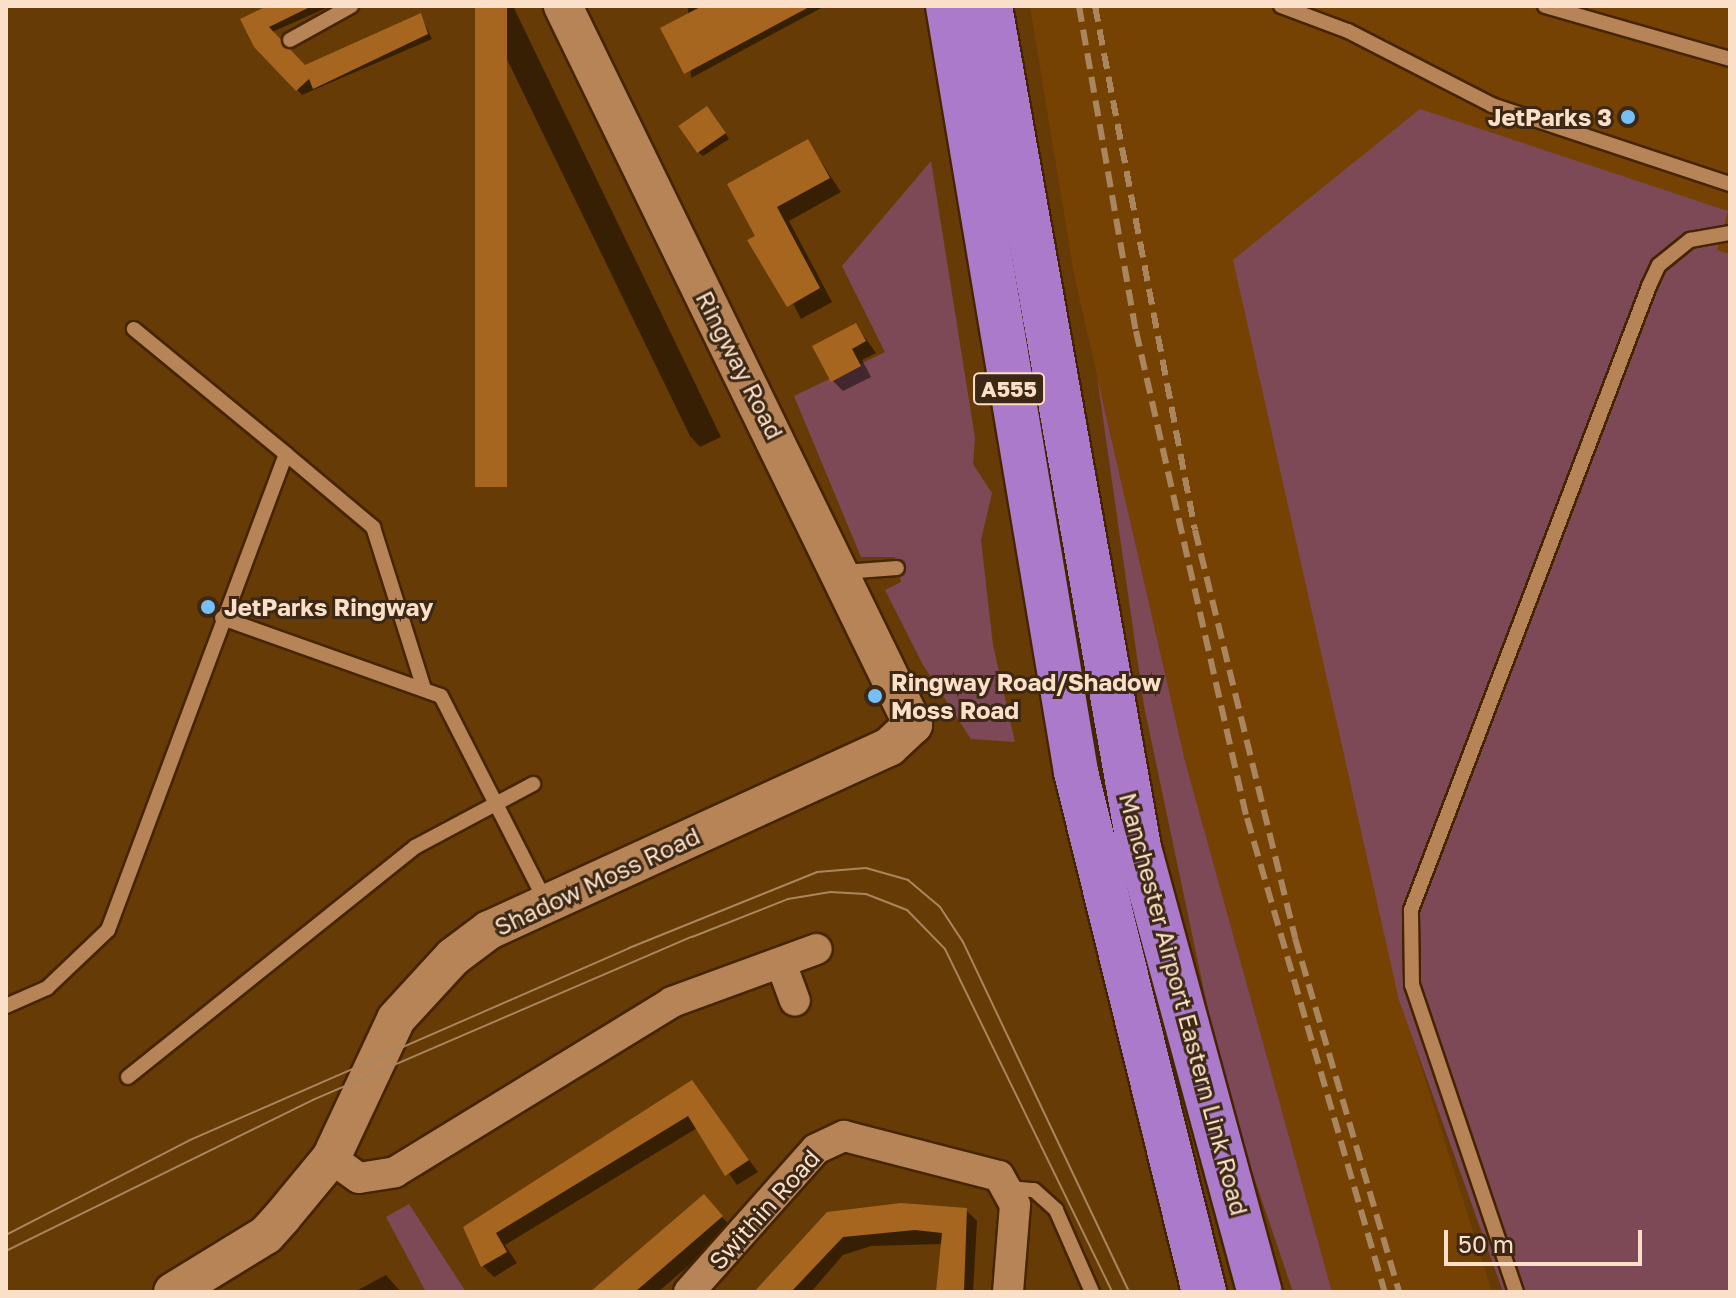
<!DOCTYPE html>
<html>
<head>
<meta charset="utf-8">
<style>
  body { margin:0 }
  #map { position:relative; width:1736px; height:1298px; overflow:hidden; background:#673b06; font-family:"Golos Text",sans-serif }
  div>[style] { position:absolute }
  [style*='--x'] { left:calc(var(--x)*1px); top:calc(var(--y)*1px); width:calc(var(--w)*1px); rotate:calc(var(--a)*1deg) }
  .built>* { inset:0; background:#754204 }
  .green>* { inset:0; background:#7d4957 }
  .shadow>* { inset:0; background:#0007 }
  .building>* { inset:0; background:#a76620; transform-origin:0 0 }
  .roads { filter:drop-shadow(2px 0 #452400) drop-shadow(-2px 0 #452400) drop-shadow(0 2px #452400) drop-shadow(0 -2px #452400) }
  .service>* { height:14px; margin:-7px; padding:0 7px; transform-origin:7px; border-radius:7px; background:#b68457 }
  .minor>* { height:30px; margin:-15px; padding:0 15px; transform-origin:15px; border-radius:15px; background:#b68457 }
  .tertiary>* { height:38px; margin:-19px; padding:0 19px; transform-origin:19px; border-radius:19px; background:#b68457 }
  .trunk>* { height:44px; margin:-22px; padding:0 22px; transform-origin:22px; border-radius:22px; background:#ac7aca }
  .tram>* { height:2px; margin:-1px; padding:0 1px; transform-origin:1px; border-radius:1px; background:#aa865f }
  .rail>* { height:6px; margin-top:-3px; transform-origin:0; background:repeating-linear-gradient(90deg,#aa865f 0 16px,transparent 0 24px) }
  .dots>* { width:22px; height:22px; translate:-50% -50%; box-sizing:border-box; border:4px solid #3c2815; border-radius:50% }
  span { translate:-50% -50%; white-space:nowrap; text-align:center; line-height:1.15; -webkit-text-stroke:6px #3c2815; paint-order:stroke }
  .shield-label span { padding:2px 6px; background:#3c2815; border:2px solid; border-radius:6px; -webkit-text-stroke-width:0 }
  .shield-label { font-size:22px; color:#fbe0c9; font-weight:700 }
  .poi-label { font-size:24px; color:#fbe0c9; font-weight:700 }
  .right { translate:-100% -50%; text-align:right }
  .left { translate:0 -50%; text-align:left }
  .street-label { font-size:24px; color:#fbe0c9 }
  .frame { position:absolute; inset:0; border:8px solid #fbe0c9; pointer-events:none }
  .scale { position:absolute; left:1444px; top:1230px; width:198px; height:36px; box-sizing:border-box; border:4px solid #fbe0c9; border-top:0; padding-left:10px; font-size:24px; line-height:28px; white-space:nowrap; color:#fbe0c9; -webkit-text-stroke:6px #3c2815; paint-order:stroke }
</style>
</head>
<body>
<div id="map">
  <div class="built">
    <i style="clip-path:polygon(1030px 6px,1730px 6px,1730px 1292px,1403px 1009px,1492px 1292px,1332px 1292px,1185px 761px,1074px 274px)"></i>
  </div>
  <div class="green">
    <i style="clip-path:polygon(1420px 109px,1728px 211px,1717px 250px,1730px 254px,1730px 1292px,1503px 1292px,1399px 1000px,1233px 260px)"></i>
    <i style="clip-path:polygon(931px 161px,975px 438px,973px 464px,992px 493px,981px 540px,993px 645px,1015px 742px,971px 739px,923px 665px,885px 590px,901px 582px,895px 557px,861px 557px,794px 396px,885px 352px,842px 266px)"></i>
    <i style="clip-path:polygon(1097px 376px,1185px 761px,1332px 1292px,1293px 1292px,1226px 1095px,1144px 706px)"></i>
    <i style="clip-path:polygon(409px 1204px,466px 1292px,426px 1292px,386px 1217px)"></i>
  </div>
  <div class="shadow">
    <i style="clip-path:polygon(272px 6px,331px 6px,272px 32px,305px 68px,421px 16px,432px 39px,302px 95px,255px 46px)"></i>
    <i style="clip-path:polygon(481px 6px,513px 6px,721px 437px,700px 447px,690px 436px)"></i>
    <i style="clip-path:polygon(688px 6px,825px 6px,691px 78px)"></i>
    <i style="clip-path:polygon(712px 113px,729px 139px,703px 156px,698px 152px)"></i>
    <i style="clip-path:polygon(808px 142px,841px 192px,789px 221px,832px 302px,801px 319px,758px 236px)"></i>
    <i style="clip-path:polygon(856px 325px,876px 353px,862px 360px,871px 377px,843px 391px,833px 381px)"></i>
    <i style="clip-path:polygon(692px 1082px,758px 1172px,737px 1185px,697px 1128px,505px 1245px,517px 1263px,494px 1277px,483px 1266px,466px 1228px)"></i>
    <i style="clip-path:polygon(714px 1208px,732px 1228px,658px 1292px,594px 1292px)"></i>
    <i style="clip-path:polygon(966px 1210px,977px 1221px,973px 1292px,939px 1292px,943px 1244px,871px 1246px,843px 1255px,811px 1292px,758px 1292px,828px 1214px)"></i>
    <i style="clip-path:polygon(386px 1275px,401px 1292px,354px 1292px)"></i>
  </div>
  <div class="building">
    <i style="clip-path:polygon(267px 6px,312px 6px,269px 27px,305px 65px,421px 13px,428px 34px,313px 89px,309px 79px,296px 91px,254px 47px,240px 19px)"></i>
    <i style="left:475px;top:6px;width:32px;height:481px"></i>
    <i style="clip-path:polygon(702px 6px,811px 6px,684px 74px,660px 28px)"></i>
    <i style="left:707px;top:106px;width:33px;height:35px;rotate:55deg"></i>
    <i style="clip-path:polygon(808px 139px,830px 178px,777px 207px,820px 288px,787px 307px,747px 240px,755px 236px,727px 184px)"></i>
    <i style="clip-path:polygon(856px 323px,866px 341px,852px 349px,861px 366px,831px 382px,812px 346px)"></i>
    <i style="clip-path:polygon(692px 1080px,749px 1160px,725px 1176px,688px 1116px,496px 1233px,507px 1252px,481px 1267px,463px 1227px)"></i>
    <i style="clip-path:polygon(704px 1194px,723px 1216px,635px 1292px,590px 1292px)"></i>
    <i style="clip-path:polygon(901px 1203px,967px 1208px,964px 1292px,936px 1292px,942px 1233px,915px 1230px,843px 1237px,791px 1292px,754px 1292px,827px 1212px)"></i>
  </div>
  <div class="roads">
    <div class="service">
      <i style="--x:1281;--y:6;--w:72;--a:20.5"></i>
      <i style="--x:1348;--y:31;--w:162;--a:27.2"></i>
      <i style="--x:1492;--y:105;--w:251;--a:18.4"></i>
      <i style="--x:1545;--y:6;--w:192;--a:16"></i>
      <i style="--x:290;--y:40;--w:70;--a:-29.1"></i>
      <i style="--x:286;--y:454;--w:114;--a:40"></i>
      <i style="--x:373;--y:527;--w:170;--a:72.5"></i>
      <i style="--x:844;--y:572;--w:53;--a:-4.3"></i>
      <i style="--x:222;--y:618;--w:232;--a:19.6"></i>
      <i style="--x:441;--y:696;--w:233;--a:63"></i>
      <i style="--x:6;--y:1006;--w:45;--a:-23.7"></i>
      <i style="--x:47;--y:988;--w:84;--a:-43.6"></i>
      <i style="--x:108;--y:930;--w:508;--a:-69.5"></i>
      <i style="--x:286;--y:454;--w:197;--a:-140.6"></i>
      <i style="--x:128;--y:1077;--w:368;--a:-38.7"></i>
      <i style="--x:415;--y:847;--w:134;--a:-28.1"></i>
      <i style="--x:1009;--y:1188;--w:25;--a:5"></i>
      <i style="--x:1034;--y:1190;--w:30;--a:42"></i>
      <i style="--x:1056;--y:1210;--w:90;--a:66.3"></i>
      <i style="--x:1516;--y:1292;--w:324;--a:-108.7"></i>
      <i style="--x:1412;--y:985;--w:75;--a:-90.8"></i>
      <i style="--x:1411;--y:910;--w:668;--a:-69.12"></i>
      <i style="--x:1649;--y:286;--w:23;--a:-65"></i>
      <i style="--x:1659;--y:265;--w:40;--a:-39"></i>
      <i style="--x:1690;--y:240;--w:41;--a:-9.9"></i>
    </div>
    <div class="minor">
      <i style="--x:781;--y:963;--w:40;--a:69.8"></i>
      <i style="--x:331;--y:1158;--w:34;--a:36"></i>
      <i style="--x:359;--y:1178;--w:36;--a:-9"></i>
      <i style="--x:395;--y:1172;--w:325;--a:-31.5"></i>
      <i style="--x:672;--y:1002;--w:154;--a:-20.1"></i>
      <i style="--x:689;--y:1292;--w:191;--a:-48.4"></i>
      <i style="--x:816;--y:1149;--w:31;--a:-25"></i>
      <i style="--x:844;--y:1136;--w:160;--a:14.5"></i>
      <i style="--x:999;--y:1176;--w:33;--a:61"></i>
      <i style="--x:1015;--y:1205;--w:87;--a:94.6"></i>
    </div>
    <div class="tertiary">
      <i style="--x:173;--y:1292;--w:109;--a:-31.5"></i>
      <i style="--x:266;--y:1235;--w:25;--a:-48"></i>
      <i style="--x:283;--y:1216;--w:75;--a:-50.4"></i>
      <i style="--x:331;--y:1158;--w:153;--a:-64.9"></i>
      <i style="--x:396;--y:1019;--w:84;--a:-47.4"></i>
      <i style="--x:453;--y:957;--w:45;--a:-36.9"></i>
      <i style="--x:489;--y:930;--w:440;--a:-24.6"></i>
      <i style="--x:889;--y:747;--w:33;--a:-43"></i>
      <i style="--x:913;--y:725;--w:800;--a:-115.96"></i>
    </div>
    <div class="trunk">
      <i style="--x:948;--y:6;--w:777;--a:80.51"></i>
      <i style="--x:1076;--y:772;--w:536;--a:76.17"></i>
      <i style="--x:990;--y:6;--w:855;--a:79.96"></i>
      <i style="--x:1139;--y:848;--w:460;--a:74.8"></i>
    </div>
  </div>
  <div class="tram">
    <i style="--x:6;--y:1235;--w:207;--a:-27.3"></i>
    <i style="--x:190;--y:1140;--w:479;--a:-23.6"></i>
    <i style="--x:629;--y:948;--w:203;--a:-22"></i>
    <i style="--x:817;--y:872;--w:49;--a:-4.7"></i>
    <i style="--x:866;--y:868;--w:44;--a:15.9"></i>
    <i style="--x:908;--y:880;--w:42;--a:40.2"></i>
    <i style="--x:940;--y:907;--w:42;--a:56.7"></i>
    <i style="--x:963;--y:942;--w:387;--a:64.6"></i>
    <i style="--x:6;--y:1251;--w:344;--a:-26.2"></i>
    <i style="--x:315;--y:1099;--w:410;--a:-23.3"></i>
    <i style="--x:692;--y:937;--w:103;--a:-21.6"></i>
    <i style="--x:788;--y:899;--w:43;--a:-9.5"></i>
    <i style="--x:830;--y:892;--w:36;--a:3"></i>
    <i style="--x:866;--y:894;--w:44;--a:21.3"></i>
    <i style="--x:907;--y:910;--w:54;--a:45.7"></i>
    <i style="--x:945;--y:949;--w:381;--a:64"></i>
  </div>
  <div class="rail">
    <i style="--x:1079;--y:6;--w:330;--a:80.1"></i>
    <i style="--x:1136;--y:331;--w:499;--a:77.2"></i>
    <i style="--x:1247;--y:818;--w:494;--a:73.8"></i>
    <i style="--x:1095;--y:6;--w:533;--a:79.2"></i>
    <i style="--x:1195;--y:530;--w:420;--a:76.2"></i>
    <i style="--x:1295;--y:938;--w:369;--a:73.6"></i>
  </div>
  <div class="dots">
    <i style="left:1628px;top:117px;background:#77bff7"></i>
    <i style="left:208px;top:607px;background:#77bff7"></i>
    <i style="left:875px;top:696px;background:#77bff7"></i>
  </div>
  <div class="shield-label">
    <span style="left:1009px;top:389px">A555</span>
  </div>
  <div class="poi-label">
    <span class="right" style="left:1612px;top:117px">JetParks 3</span>
    <span class="left" style="left:224px;top:607px">JetParks Ringway</span>
    <span class="left" style="left:891px;top:696px">Ringway Road/Shadow<br>Moss Road</span>
  </div>
  <div class="street-label">
    <span style="left:740px;top:365px;rotate:63deg">Ringway Road</span>
    <span style="left:597px;top:881px;rotate:-25deg">Shadow Moss Road</span>
    <span style="left:1184px;top:1004px;rotate:75deg">Manchester Airport Eastern Link Road</span>
    <span style="left:764px;top:1209px;rotate:-48deg">Swithin Road</span>
  </div>
  <div class="frame"></div>
  <div class="scale">50 m</div>
</div>
</body>
</html>
